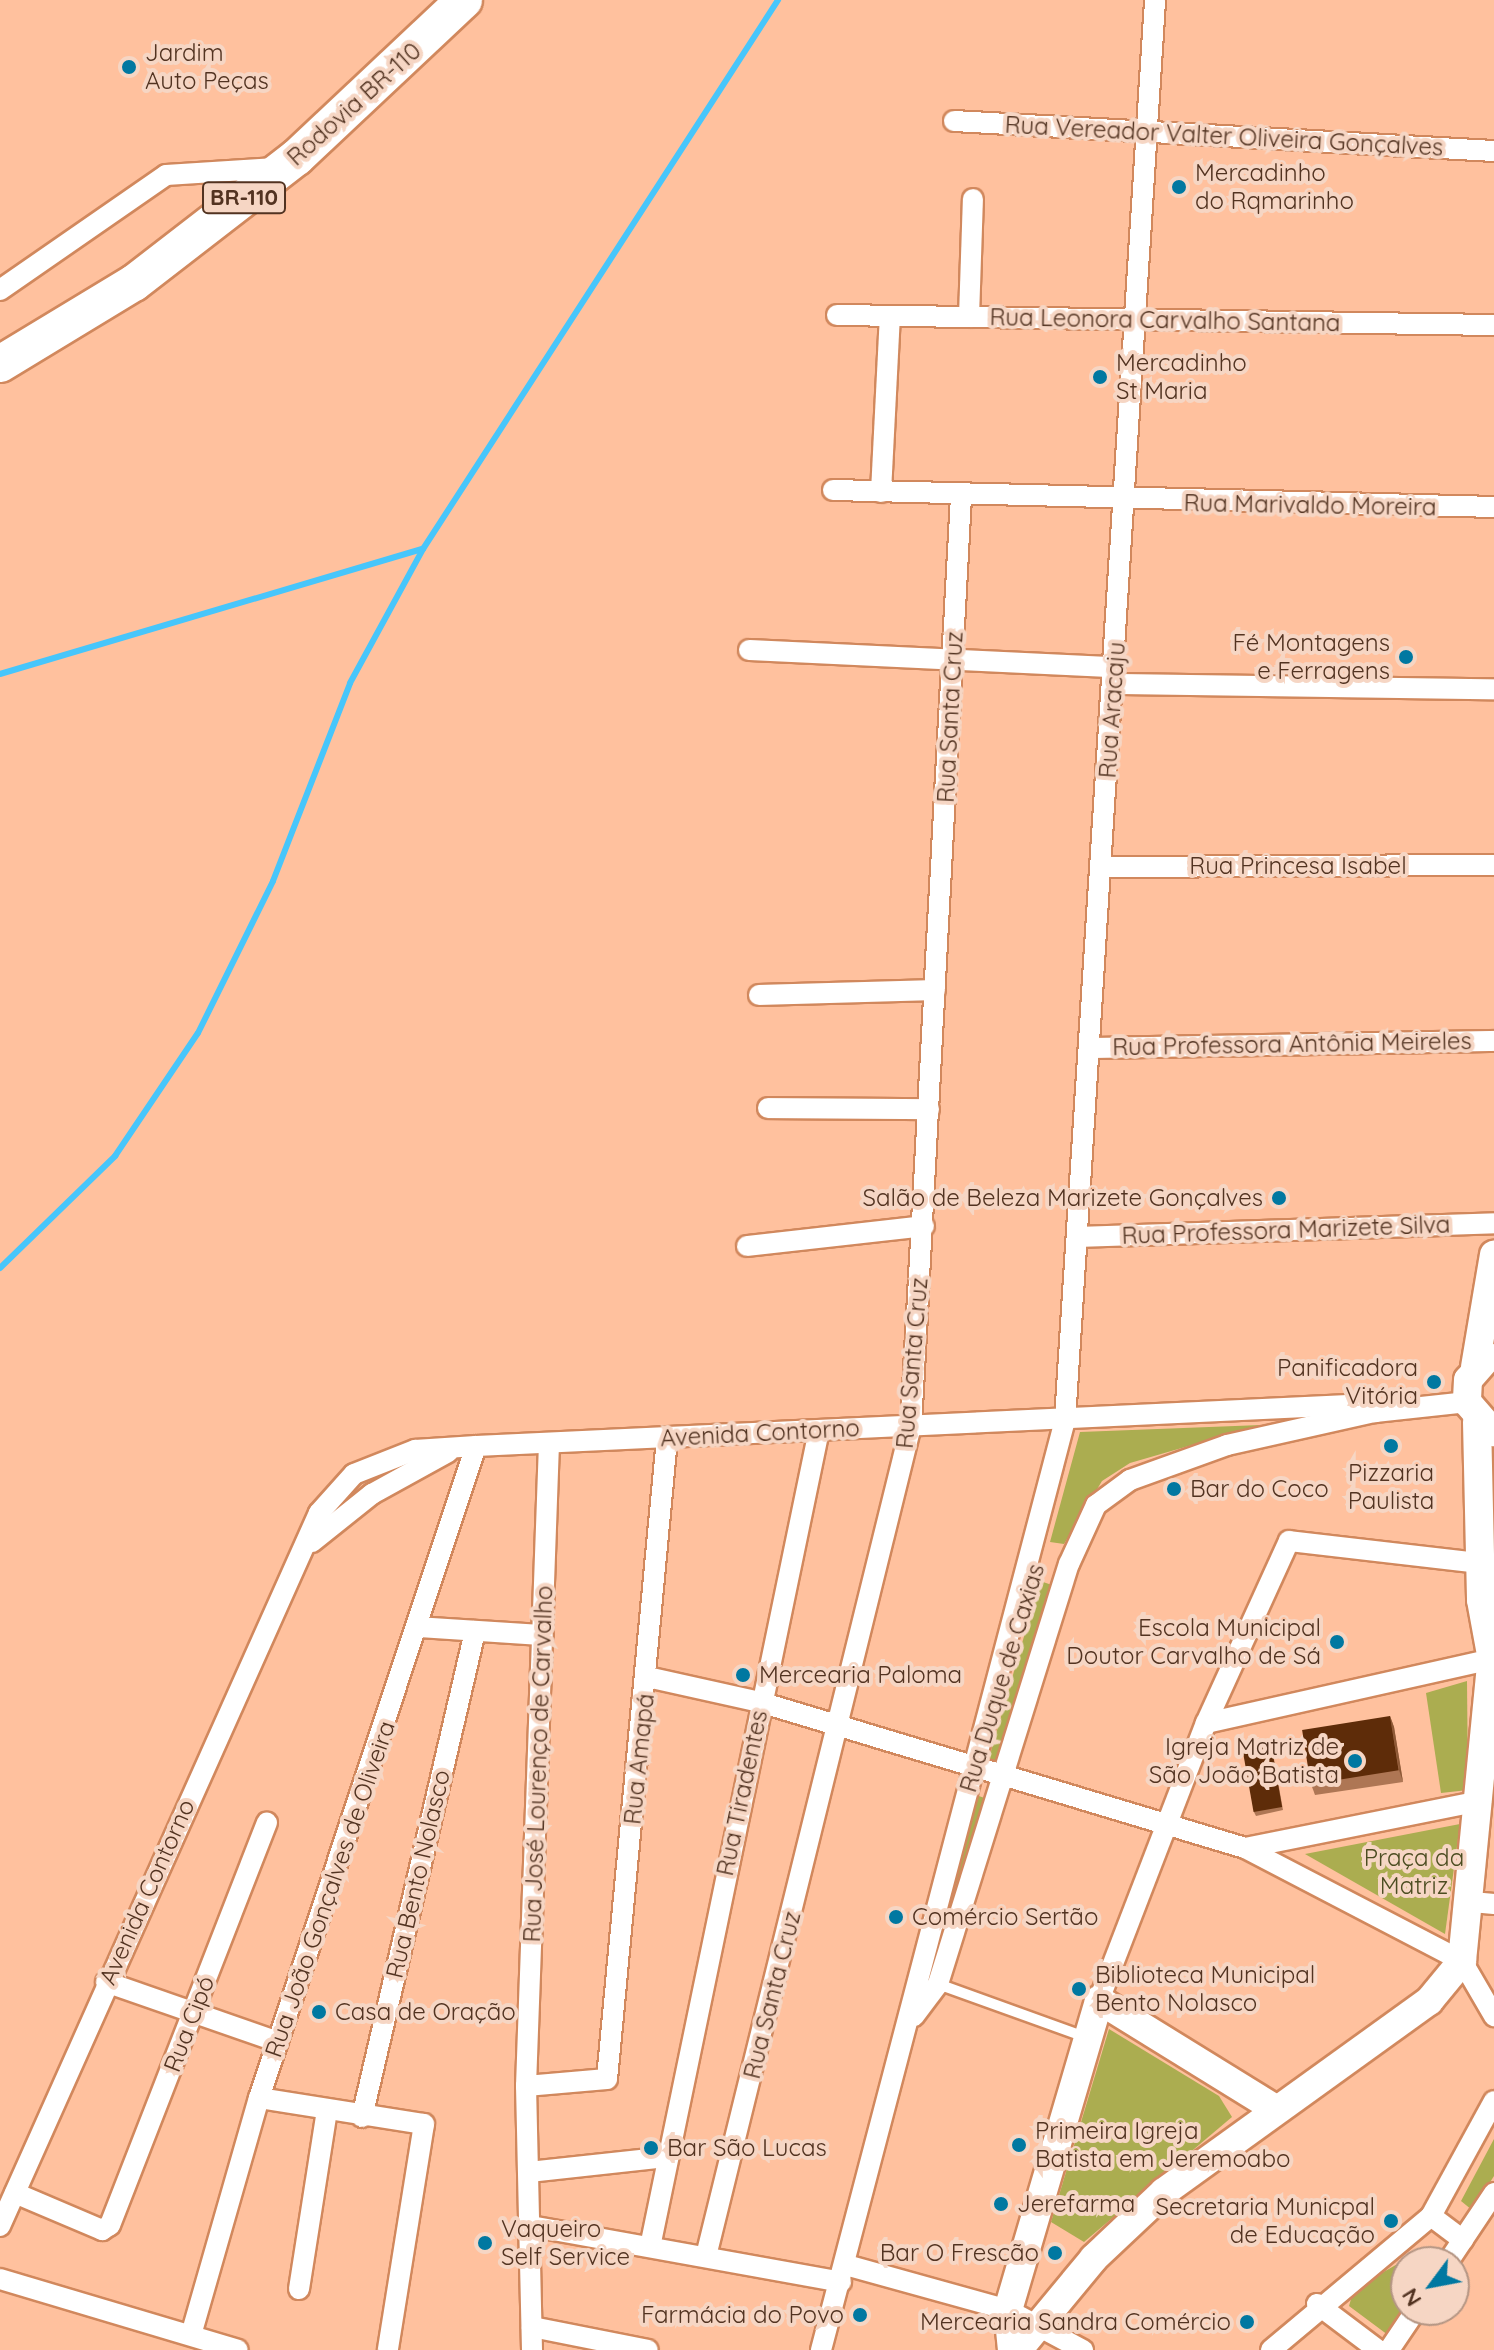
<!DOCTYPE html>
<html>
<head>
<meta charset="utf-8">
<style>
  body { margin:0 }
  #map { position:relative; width:1494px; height:2350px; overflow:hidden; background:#ffc19e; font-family:Quicksand,sans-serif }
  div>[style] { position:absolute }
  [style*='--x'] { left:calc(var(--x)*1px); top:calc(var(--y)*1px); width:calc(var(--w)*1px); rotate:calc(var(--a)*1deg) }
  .green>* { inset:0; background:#abad50; transform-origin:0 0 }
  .stream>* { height:6px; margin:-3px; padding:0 3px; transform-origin:3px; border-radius:3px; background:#47c6fb }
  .roads { filter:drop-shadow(2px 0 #d1885d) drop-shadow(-2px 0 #d1885d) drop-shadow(0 2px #d1885d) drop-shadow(0 -2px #d1885d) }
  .lane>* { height:10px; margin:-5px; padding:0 5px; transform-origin:5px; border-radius:5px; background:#fff }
  .street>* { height:20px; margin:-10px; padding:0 10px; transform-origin:10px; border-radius:10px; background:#fff }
  .secondary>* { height:28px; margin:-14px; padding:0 14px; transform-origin:14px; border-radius:14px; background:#fff }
  .highway>* { height:36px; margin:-18px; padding:0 18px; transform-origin:18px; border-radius:18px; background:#fff }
  .wall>* { inset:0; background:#ae7654 }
  .shaded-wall>* { inset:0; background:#8e5936 }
  .building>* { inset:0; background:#5e2c09; transform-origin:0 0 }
  .dots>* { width:22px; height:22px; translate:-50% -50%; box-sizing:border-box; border:4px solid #f6d6c4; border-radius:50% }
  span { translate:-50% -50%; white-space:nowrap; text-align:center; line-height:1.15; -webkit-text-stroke:8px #f6d6c4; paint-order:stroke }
  .shield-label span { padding:2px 6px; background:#f6d6c4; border:2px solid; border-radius:6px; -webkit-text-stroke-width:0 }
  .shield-label { font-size:22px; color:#523321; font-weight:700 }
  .poi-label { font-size:24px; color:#523321 }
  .left { translate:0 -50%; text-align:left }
  .right { translate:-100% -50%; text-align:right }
  .street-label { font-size:24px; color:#523321 }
  .park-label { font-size:24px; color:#4c4d21 }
  .north { position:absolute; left:1390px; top:2246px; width:80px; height:80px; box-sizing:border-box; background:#f6d6c4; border:2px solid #b49583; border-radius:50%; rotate:238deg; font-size:22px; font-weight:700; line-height:32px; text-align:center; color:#523321 }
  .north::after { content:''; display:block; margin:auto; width:28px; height:36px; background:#0078a1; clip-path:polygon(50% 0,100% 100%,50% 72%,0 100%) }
</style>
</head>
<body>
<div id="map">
  <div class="green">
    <i style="clip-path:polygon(1261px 1425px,1130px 1463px,1102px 1481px,1064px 1544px,1050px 1542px,1080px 1432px)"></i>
    <i style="clip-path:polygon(1040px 1581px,1052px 1585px,997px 1768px,987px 1765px)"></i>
    <i style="clip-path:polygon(1467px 1681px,1468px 1790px,1441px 1793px,1426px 1693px)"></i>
    <i style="left:976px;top:1795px;width:12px;height:187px;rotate:20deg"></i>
    <i style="clip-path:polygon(1460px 1824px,1445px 1934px,1305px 1854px)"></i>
    <i style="clip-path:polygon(1109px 2029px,1219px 2096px,1232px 2117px,1084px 2242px,1051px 2222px)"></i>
    <i style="clip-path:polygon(1494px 2139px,1494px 2176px,1472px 2210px,1461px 2201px)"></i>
    <i style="clip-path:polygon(1427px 2247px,1439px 2262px,1406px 2262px,1406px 2310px,1388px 2335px,1349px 2306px,1354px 2289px)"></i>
  </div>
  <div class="stream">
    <i style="--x:0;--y:674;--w:441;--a:-16.5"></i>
    <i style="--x:0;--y:1268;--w:161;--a:-44.2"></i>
    <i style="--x:115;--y:1156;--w:148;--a:-56"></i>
    <i style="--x:198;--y:1033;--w:169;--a:-63.7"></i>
    <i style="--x:273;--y:881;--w:212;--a:-68.7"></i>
    <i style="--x:350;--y:683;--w:153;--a:-61.4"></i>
    <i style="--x:423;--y:549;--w:654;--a:-57.11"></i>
  </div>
  <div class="roads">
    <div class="lane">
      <i style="--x:938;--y:1984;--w:156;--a:19.8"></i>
    </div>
    <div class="street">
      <i style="--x:954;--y:121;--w:541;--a:3.18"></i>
      <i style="--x:0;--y:290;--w:202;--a:-34.7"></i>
      <i style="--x:166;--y:175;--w:110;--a:-3.6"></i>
      <i style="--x:837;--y:315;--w:657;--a:0.87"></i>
      <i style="--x:969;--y:317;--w:118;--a:-88.1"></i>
      <i style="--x:833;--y:490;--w:661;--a:1.47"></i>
      <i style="--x:881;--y:492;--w:176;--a:-87.1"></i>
      <i style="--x:749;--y:650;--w:366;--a:2.7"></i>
      <i style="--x:1113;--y:684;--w:381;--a:0.8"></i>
      <i style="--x:1102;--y:867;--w:392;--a:-0.3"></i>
      <i style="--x:759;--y:995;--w:176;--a:-1.6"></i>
      <i style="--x:1089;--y:1048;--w:405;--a:-1"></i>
      <i style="--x:768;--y:1108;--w:161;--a:0.4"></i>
      <i style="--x:1079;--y:1237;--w:415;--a:-1.9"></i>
      <i style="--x:747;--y:1246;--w:178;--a:-6.4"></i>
      <i style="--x:312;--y:1542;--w:77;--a:-38.7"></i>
      <i style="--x:372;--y:1494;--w:87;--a:-28.9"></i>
      <i style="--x:418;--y:1627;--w:125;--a:3.7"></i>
      <i style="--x:647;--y:1677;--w:116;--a:12.5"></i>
      <i style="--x:760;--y:1702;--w:506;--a:16.75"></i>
      <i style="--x:1245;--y:1848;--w:245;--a:27.5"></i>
      <i style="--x:1462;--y:1961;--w:64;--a:59.8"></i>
      <i style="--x:1206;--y:1723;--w:289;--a:-12.6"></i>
      <i style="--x:1245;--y:1848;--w:241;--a:-11.3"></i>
      <i style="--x:1472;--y:1902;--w:22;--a:5"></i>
      <i style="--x:106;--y:1982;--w:182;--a:19.2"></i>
      <i style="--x:1099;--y:2000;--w:297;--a:-68.9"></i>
      <i style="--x:1206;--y:1723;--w:200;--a:-65.5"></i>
      <i style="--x:1289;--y:1541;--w:191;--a:6.6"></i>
      <i style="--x:914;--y:2016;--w:40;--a:-53"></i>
      <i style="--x:938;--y:1984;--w:440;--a:-72.7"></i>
      <i style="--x:1069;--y:1564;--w:65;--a:-65.4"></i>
      <i style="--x:1096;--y:1505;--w:42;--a:-36.3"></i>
      <i style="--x:1130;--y:1480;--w:103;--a:-19.8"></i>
      <i style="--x:1227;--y:1445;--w:152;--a:-12.6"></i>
      <i style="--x:1375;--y:1412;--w:93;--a:-6.2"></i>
      <i style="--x:526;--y:2086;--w:81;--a:-4.9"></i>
      <i style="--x:607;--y:2079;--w:644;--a:-84.65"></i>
      <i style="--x:259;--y:2098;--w:167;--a:9"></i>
      <i style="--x:424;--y:2124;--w:229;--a:99.1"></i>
      <i style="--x:362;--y:2117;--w:499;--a:-76.9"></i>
      <i style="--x:529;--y:2172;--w:140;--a:-6.2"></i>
      <i style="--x:15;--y:2193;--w:95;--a:23"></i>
      <i style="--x:102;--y:2230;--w:9;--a:-32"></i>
      <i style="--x:110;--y:2225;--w:432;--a:-68.7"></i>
      <i style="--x:1431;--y:2216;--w:40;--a:37"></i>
      <i style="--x:0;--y:2226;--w:781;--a:-65.9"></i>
      <i style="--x:319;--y:1513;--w:52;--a:-48.1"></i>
      <i style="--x:354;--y:1474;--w:66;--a:-21.5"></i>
      <i style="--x:415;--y:1450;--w:61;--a:-3.8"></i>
      <i style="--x:476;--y:1446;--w:873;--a:-2.69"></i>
      <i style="--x:1348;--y:1405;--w:28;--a:15"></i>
      <i style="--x:531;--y:2226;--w:315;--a:10.2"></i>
      <i style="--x:650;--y:2247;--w:834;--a:-78.31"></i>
      <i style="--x:706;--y:2256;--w:855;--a:-76.13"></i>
      <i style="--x:911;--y:1426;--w:931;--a:-86.92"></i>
      <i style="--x:1448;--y:2262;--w:83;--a:-56.3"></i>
      <i style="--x:846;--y:2265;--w:168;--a:15.5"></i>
      <i style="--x:1008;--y:2310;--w:85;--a:28.1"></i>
      <i style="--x:0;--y:2279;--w:248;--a:16.6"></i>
      <i style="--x:299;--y:2289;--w:180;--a:-81.1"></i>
      <i style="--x:1317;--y:2304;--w:76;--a:37"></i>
      <i style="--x:532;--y:2327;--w:118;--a:11.2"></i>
      <i style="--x:191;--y:2335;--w:247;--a:-74"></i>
      <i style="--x:259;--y:2098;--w:687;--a:-71.59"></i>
      <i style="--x:532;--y:2350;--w:264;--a:-91.3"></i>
      <i style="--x:526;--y:2086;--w:643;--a:-87.95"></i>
      <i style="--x:821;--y:2350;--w:961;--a:-75.3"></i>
      <i style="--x:1065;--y:1420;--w:1423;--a:-86.37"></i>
      <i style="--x:1271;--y:2350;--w:209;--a:-39.9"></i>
      <i style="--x:1431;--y:2216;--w:131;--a:-61.3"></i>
      <i style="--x:1389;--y:2350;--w:48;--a:-56"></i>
    </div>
    <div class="secondary">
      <i style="--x:1488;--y:1357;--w:30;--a:131"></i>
      <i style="--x:1468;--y:1380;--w:22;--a:93"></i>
      <i style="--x:1467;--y:1402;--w:40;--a:49"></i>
      <i style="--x:1475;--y:1367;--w:114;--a:-80.4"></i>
      <i style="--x:1477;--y:1422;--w:178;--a:88.7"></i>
      <i style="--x:1481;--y:1600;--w:50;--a:79.6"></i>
      <i style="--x:1012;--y:2350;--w:40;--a:-95.7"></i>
      <i style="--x:1008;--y:2310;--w:323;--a:-73.6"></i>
      <i style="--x:1099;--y:2000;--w:206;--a:31.7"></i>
      <i style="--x:1018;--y:2350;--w:119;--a:-50.4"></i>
      <i style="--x:1094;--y:2258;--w:96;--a:-43.3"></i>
      <i style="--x:1164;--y:2192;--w:327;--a:-35.8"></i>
      <i style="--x:1429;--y:2001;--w:52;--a:-50.5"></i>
      <i style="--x:1462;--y:1961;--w:327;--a:-84.4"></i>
    </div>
    <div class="highway">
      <i style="--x:0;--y:364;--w:157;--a:-31.2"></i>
      <i style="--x:134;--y:283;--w:206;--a:-37.7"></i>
      <i style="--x:297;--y:157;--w:229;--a:-43.2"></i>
    </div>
  </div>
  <div class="wall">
    <i style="clip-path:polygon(1390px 1716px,1394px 1727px,1403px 1782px,1315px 1795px,1311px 1784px)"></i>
    <i style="clip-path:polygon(1272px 1748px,1283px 1810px,1256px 1816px,1254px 1812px)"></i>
  </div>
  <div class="shaded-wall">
    <i style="clip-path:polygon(1390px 1716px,1394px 1727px,1403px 1782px,1399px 1770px)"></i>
  </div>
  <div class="building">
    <i style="left:1390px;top:1716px;width:55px;height:89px;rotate:81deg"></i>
    <i style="left:1271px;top:1744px;width:64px;height:29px;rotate:80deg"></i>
  </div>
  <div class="dots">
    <i style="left:129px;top:67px;background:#0078a1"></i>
    <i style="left:1179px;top:187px;background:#0078a1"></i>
    <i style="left:1100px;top:377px;background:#0078a1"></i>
    <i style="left:1406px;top:657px;background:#0078a1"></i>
    <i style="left:1279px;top:1198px;background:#0078a1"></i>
    <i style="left:1434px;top:1382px;background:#0078a1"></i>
    <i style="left:1391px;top:1446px;background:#0078a1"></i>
    <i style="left:1174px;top:1489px;background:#0078a1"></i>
    <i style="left:1337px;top:1642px;background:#0078a1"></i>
    <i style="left:743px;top:1675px;background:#0078a1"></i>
    <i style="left:1355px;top:1761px;background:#0078a1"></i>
    <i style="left:896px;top:1917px;background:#0078a1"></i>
    <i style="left:1079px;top:1989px;background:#0078a1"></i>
    <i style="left:319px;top:2012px;background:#0078a1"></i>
    <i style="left:1019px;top:2145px;background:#0078a1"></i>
    <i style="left:651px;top:2148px;background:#0078a1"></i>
    <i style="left:1001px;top:2204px;background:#0078a1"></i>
    <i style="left:1391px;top:2221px;background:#0078a1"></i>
    <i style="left:485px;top:2243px;background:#0078a1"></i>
    <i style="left:1055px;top:2253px;background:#0078a1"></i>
    <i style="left:860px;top:2315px;background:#0078a1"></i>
    <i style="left:1247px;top:2322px;background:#0078a1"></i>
  </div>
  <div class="shield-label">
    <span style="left:244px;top:198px">BR-110</span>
  </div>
  <div class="poi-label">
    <span class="left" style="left:145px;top:67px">Jardim<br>Auto Peças</span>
    <span class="left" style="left:1195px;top:187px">Mercadinho<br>do Rqmarinho</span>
    <span class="left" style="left:1116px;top:377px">Mercadinho<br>St Maria</span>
    <span class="right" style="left:1390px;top:657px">Fé Montagens<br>e Ferragens</span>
    <span class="right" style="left:1263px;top:1198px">Salão de Beleza Marizete Gonçalves</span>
    <span class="right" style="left:1418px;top:1382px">Panificadora<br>Vitória</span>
    <span style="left:1391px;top:1487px">Pizzaria<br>Paulista</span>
    <span class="left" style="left:1190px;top:1489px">Bar do Coco</span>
    <span class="right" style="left:1321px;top:1642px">Escola Municipal<br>Doutor Carvalho de Sá</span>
    <span class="left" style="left:759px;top:1675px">Mercearia Paloma</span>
    <span class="right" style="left:1339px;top:1761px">Igreja Matriz de<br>São João Batista</span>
    <span class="left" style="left:912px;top:1917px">Comércio Sertão</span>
    <span class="left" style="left:1095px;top:1989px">Biblioteca Municipal<br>Bento Nolasco</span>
    <span class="left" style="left:335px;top:2012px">Casa de Oração</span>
    <span class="left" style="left:1035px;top:2145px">Primeira Igreja<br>Batista em Jeremoabo</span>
    <span class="left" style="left:667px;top:2148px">Bar São Lucas</span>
    <span class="left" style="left:1017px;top:2204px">Jerefarma</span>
    <span class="right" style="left:1375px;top:2221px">Secretaria Municpal<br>de Educação</span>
    <span class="left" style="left:501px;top:2243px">Vaqueiro<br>Self Service</span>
    <span class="right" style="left:1039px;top:2253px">Bar O Frescão</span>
    <span class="right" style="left:844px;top:2315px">Farmácia do Povo</span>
    <span class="right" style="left:1231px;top:2322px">Mercearia Sandra Comércio</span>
  </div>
  <div class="street-label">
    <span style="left:354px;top:104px;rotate:-42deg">Rodovia BR-110</span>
    <span style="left:1224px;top:136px;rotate:3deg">Rua Vereador Valter Oliveira Gonçalves</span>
    <span style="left:1165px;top:320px;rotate:1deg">Rua Leonora Carvalho Santana</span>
    <span style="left:1310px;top:505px;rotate:1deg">Rua Marivaldo Moreira</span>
    <span style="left:1112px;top:710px;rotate:-86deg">Rua Aracaju</span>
    <span style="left:950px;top:717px;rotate:-87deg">Rua Santa Cruz</span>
    <span style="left:1298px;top:866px">Rua Princesa Isabel</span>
    <span style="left:1292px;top:1044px;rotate:-1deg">Rua Professora Antônia Meireles</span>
    <span style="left:1286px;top:1230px;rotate:-2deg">Rua Professora Marizete Silva</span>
    <span style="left:912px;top:1363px;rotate:-85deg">Rua Santa Cruz</span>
    <span style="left:760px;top:1433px;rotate:-3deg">Avenida Contorno</span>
    <span style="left:1002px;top:1678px;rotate:-73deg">Rua Duque de Caxias</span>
    <span style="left:639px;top:1759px;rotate:-84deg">Rua Amapá</span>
    <span style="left:538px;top:1764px;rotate:-88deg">Rua José Lourenço de Carvalho</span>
    <span style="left:742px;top:1793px;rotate:-78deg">Rua Tiradentes</span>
    <span style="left:418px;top:1874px;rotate:-77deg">Rua Bento Nolasco</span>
    <span style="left:330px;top:1889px;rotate:-71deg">Rua João Gonçalves de Oliveira</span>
    <span style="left:147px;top:1892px;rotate:-66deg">Avenida Contorno</span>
    <span style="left:772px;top:1995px;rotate:-76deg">Rua Santa Cruz</span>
    <span style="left:189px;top:2024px;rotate:-69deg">Rua Cipó</span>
  </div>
  <div class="park-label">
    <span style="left:1414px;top:1872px">Praça da<br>Matriz</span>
  </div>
  <div class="north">N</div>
</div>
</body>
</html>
